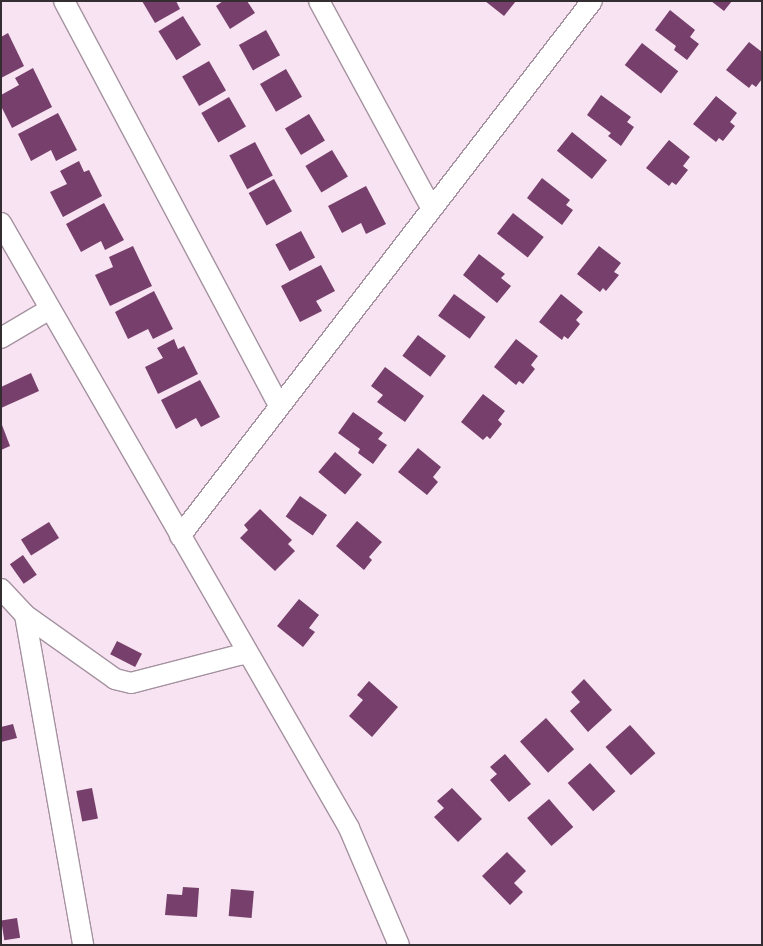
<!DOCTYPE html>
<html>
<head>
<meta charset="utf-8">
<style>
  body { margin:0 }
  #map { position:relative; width:763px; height:946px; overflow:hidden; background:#f7e3f1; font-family:"Space Grotesk",sans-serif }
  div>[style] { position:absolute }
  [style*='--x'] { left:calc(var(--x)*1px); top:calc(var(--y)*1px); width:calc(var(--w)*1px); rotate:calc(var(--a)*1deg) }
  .building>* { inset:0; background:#773f6b; transform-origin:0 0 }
  .roads { filter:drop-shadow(1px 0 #a592a0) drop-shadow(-1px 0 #a592a0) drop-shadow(0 1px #a592a0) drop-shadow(0 -1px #a592a0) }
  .street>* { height:20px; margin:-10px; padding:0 10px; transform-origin:10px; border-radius:10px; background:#fff }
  span { translate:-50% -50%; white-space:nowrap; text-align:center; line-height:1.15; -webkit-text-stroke:4px #fff; paint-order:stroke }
  .frame { position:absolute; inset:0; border:2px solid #342d32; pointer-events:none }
</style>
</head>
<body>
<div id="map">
  <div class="building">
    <i style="clip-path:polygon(142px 1px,176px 1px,180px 9px,155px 23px)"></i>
    <i style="clip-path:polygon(223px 1px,247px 1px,255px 13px,230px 29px,216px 6px)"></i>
    <i style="clip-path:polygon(485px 1px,516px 1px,504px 16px)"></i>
    <i style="clip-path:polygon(711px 1px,732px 1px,724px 11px)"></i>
    <i style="clip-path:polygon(670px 10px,695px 30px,690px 37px,699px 44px,687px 60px,674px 50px,676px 46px,655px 30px)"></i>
    <i style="left:183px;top:16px;width:34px;height:29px;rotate:58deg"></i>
    <i style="left:266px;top:30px;width:29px;height:31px;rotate:61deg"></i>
    <i style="clip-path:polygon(8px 33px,24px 66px,1px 78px,1px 37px)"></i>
    <i style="clip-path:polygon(749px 42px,762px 52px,762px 79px,756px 87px,752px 84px,749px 88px,726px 70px)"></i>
    <i style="left:642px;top:43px;width:46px;height:28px;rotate:38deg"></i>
    <i style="left:209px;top:61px;width:34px;height:31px;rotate:60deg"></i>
    <i style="clip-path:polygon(33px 68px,52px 107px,12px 128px,1px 106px,1px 95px,19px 85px,15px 78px)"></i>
    <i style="left:286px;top:69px;width:32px;height:30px;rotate:60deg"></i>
    <i style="clip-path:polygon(601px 95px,631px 117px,627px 122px,634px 127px,621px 146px,608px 136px,611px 133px,587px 115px)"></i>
    <i style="clip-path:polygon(716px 96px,737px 113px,730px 122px,735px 126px,723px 141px,719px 138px,716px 142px,693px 124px)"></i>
    <i style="left:229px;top:97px;width:34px;height:32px;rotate:60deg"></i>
    <i style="clip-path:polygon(58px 113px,77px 150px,56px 161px,51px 150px,31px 161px,18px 134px)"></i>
    <i style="left:309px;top:114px;width:31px;height:28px;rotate:59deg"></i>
    <i style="left:572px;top:132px;width:45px;height:24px;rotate:39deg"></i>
    <i style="clip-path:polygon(669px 140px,690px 157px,683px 166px,688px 170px,676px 185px,672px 182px,669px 186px,646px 168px)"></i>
    <i style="left:255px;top:142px;width:38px;height:29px;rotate:62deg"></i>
    <i style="left:332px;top:150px;width:31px;height:31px;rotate:59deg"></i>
    <i style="clip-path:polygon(79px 161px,84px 172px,89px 170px,102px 196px,63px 217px,50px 192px,67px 184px,60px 171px)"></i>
    <i style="clip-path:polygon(542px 178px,570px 200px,566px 205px,573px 210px,562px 225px,527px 198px)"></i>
    <i style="left:274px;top:179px;width:37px;height:29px;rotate:61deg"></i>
    <i style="clip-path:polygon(366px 186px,386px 224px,366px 234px,361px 223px,342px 233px,328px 206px)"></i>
    <i style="clip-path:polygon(104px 203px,124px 240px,105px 250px,101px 241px,81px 252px,66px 224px)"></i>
    <i style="left:513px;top:213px;width:39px;height:26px;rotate:38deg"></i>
    <i style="left:301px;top:231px;width:30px;height:29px;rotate:62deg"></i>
    <i style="clip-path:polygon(133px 246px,152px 286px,110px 306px,95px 275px,113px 267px,109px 257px)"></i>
    <i style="clip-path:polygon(599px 246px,621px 263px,614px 272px,619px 275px,606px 291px,603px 288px,600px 292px,577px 274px)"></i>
    <i style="clip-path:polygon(479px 254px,505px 274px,501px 278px,511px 286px,497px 303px,463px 275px)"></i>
    <i style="clip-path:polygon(321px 265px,335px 291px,316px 301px,322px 311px,300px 322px,281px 286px)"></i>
    <i style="clip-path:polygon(154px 291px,173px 329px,153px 339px,148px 329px,128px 339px,115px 312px)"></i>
    <i style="left:454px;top:294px;width:39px;height:27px;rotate:36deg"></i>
    <i style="clip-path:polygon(561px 294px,583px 312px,576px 320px,580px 324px,568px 339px,564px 336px,562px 340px,539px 322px)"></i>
    <i style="left:418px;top:335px;width:35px;height:26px;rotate:37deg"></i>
    <i style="clip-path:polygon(174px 339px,178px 349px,184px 346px,198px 374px,158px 394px,145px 367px,163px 358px,157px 348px)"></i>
    <i style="clip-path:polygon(516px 339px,538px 356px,531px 365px,535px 369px,523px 384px,519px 381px,516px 385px,494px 367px)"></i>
    <i style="clip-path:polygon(385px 367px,424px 396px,405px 422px,377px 402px,383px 395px,371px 386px)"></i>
    <i style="clip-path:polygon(31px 373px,39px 391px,1px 408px,1px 387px)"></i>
    <i style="clip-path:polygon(200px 380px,220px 417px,201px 427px,196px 418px,176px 429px,161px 400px)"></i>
    <i style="clip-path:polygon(483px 394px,505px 411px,498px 420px,502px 424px,490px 439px,487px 436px,483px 440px,461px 422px)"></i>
    <i style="clip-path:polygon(353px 412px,383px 433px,378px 439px,387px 445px,373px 464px,358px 453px,360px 449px,338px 433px)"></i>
    <i style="clip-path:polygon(2px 425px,10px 446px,1px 450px,1px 426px)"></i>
    <i style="clip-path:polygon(418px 448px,441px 467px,433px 477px,438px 482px,427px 495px,398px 472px)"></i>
    <i style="left:335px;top:452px;width:35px;height:26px;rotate:40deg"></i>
    <i style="left:300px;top:496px;width:33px;height:25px;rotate:35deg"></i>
    <i style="clip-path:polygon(260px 509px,292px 540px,288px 544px,295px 551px,275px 571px,240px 538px,248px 530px,244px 525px)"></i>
    <i style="clip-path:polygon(357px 521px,382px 542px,369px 557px,372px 560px,364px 570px,336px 546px)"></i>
    <i style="left:49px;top:522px;width:19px;height:33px;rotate:58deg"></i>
    <i style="left:23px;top:555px;width:24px;height:16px;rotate:55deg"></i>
    <i style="clip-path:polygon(299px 599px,319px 615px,309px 628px,315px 632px,303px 647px,277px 626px)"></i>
    <i style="left:117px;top:641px;width:28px;height:15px;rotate:27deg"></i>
    <i style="clip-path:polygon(584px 679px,612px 710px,588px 732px,570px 711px,580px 702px,571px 692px)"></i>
    <i style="clip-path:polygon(369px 681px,398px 707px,372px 737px,349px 716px,363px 700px,357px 695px)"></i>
    <i style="left:546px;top:718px;width:42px;height:35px;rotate:48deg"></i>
    <i style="clip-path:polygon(13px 724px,17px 738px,1px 742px,1px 727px)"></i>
    <i style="left:630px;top:725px;width:38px;height:33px;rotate:48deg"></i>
    <i style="clip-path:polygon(505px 754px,531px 784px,509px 802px,490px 780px,497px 774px,490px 767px)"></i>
    <i style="left:590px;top:763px;width:38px;height:30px;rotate:48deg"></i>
    <i style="left:92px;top:788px;width:31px;height:16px;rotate:79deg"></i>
    <i style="clip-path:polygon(452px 788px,482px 819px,458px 842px,434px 817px,444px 808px,437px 801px)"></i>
    <i style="left:549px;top:799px;width:37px;height:29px;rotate:49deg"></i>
    <i style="clip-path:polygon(507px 852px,526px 871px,514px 883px,523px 892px,510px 905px,482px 876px)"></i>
    <i style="clip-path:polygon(183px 887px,199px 888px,197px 917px,165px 915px,167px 894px,182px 895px)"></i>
    <i style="left:231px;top:889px;width:23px;height:27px;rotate:5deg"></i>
    <i style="left:17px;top:918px;width:20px;height:16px;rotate:81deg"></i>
  </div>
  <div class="roads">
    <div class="street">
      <i style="--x:64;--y:1;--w:458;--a:62"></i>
      <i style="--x:319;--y:1;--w:234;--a:61.5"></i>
      <i style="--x:1;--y:223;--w:698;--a:60.09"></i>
      <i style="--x:349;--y:828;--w:127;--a:66.9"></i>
      <i style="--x:1;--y:338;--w:57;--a:-30.6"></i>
      <i style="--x:180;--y:536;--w:675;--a:-52.4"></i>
      <i style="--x:1;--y:589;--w:35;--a:47"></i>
      <i style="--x:25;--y:615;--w:110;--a:35.4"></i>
      <i style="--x:115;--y:679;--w:16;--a:14"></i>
      <i style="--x:131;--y:683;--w:120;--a:-14.5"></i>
      <i style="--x:25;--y:615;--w:335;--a:80"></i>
    </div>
  </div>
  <div class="frame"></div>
</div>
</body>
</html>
